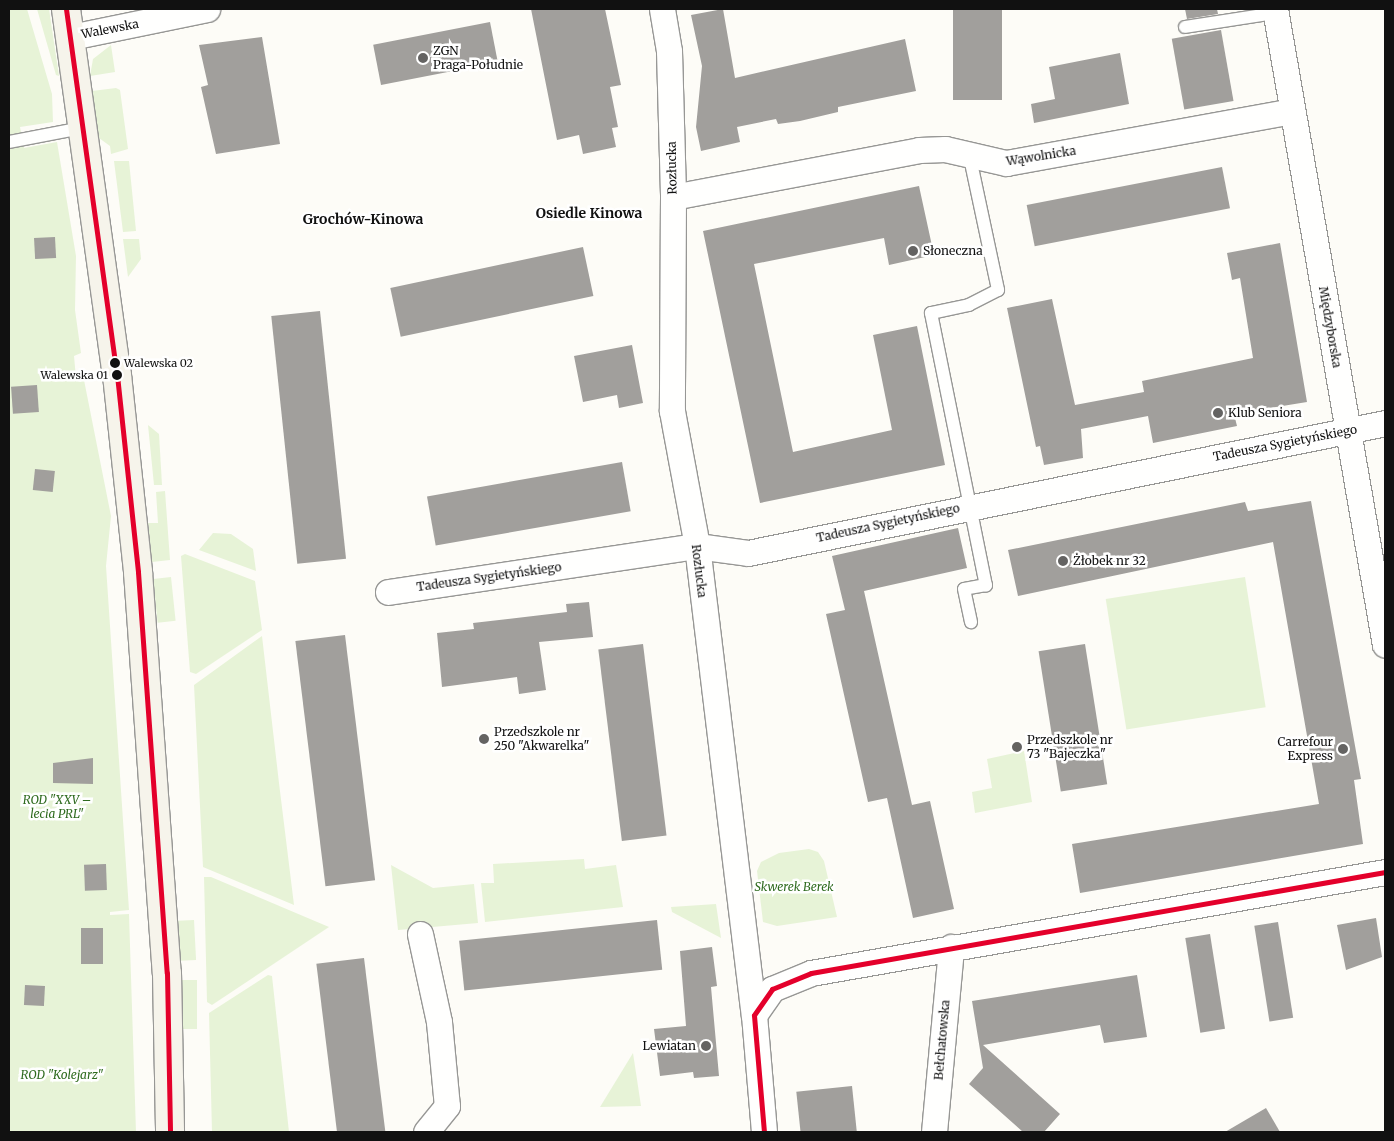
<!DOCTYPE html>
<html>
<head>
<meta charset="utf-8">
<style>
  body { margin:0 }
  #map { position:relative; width:1394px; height:1141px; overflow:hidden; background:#fdfcf7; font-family:Merriweather,serif }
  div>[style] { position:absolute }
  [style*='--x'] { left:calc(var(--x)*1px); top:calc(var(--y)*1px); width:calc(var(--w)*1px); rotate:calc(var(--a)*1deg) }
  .green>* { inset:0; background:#e7f3d7; transform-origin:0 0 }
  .building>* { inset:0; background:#a19f9c; transform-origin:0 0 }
  .roads { filter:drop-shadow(1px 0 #979795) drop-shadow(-1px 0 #979795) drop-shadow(0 1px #979795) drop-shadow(0 -1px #979795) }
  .lane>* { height:12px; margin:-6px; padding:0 6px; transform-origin:6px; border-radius:6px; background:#fffffe }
  .street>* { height:25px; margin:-12.5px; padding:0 12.5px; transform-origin:12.5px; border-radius:12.5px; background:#fffffe }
  .secondary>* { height:28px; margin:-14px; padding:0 14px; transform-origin:14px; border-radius:14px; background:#f6f4eb }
  .bus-1>* { height:5px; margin:-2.5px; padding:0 2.5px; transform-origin:2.5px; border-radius:2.5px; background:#e4002b }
  .dots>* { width:14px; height:14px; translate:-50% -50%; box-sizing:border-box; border:2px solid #fff; border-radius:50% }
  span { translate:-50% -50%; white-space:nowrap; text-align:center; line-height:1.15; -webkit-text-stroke:5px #fff; paint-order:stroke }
  .bus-label { font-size:11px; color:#111 }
  .left { translate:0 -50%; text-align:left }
  .right { translate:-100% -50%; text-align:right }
  .street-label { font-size:12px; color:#111 }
  .poi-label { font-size:12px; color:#111 }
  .park-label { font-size:12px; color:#2f6b1f; font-style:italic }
  .neighbourhood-label { font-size:14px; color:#111; font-weight:700 }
  .frame { position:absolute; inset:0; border:10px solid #111; pointer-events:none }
</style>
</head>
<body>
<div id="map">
  <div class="green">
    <i style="clip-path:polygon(9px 9px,27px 9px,52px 94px,53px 122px,20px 127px,24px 148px,57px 142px,76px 256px,75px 310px,81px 353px,74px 356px,76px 378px,84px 380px,111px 516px,106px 566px,129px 910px,110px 912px,110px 915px,129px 914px,136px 1132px,9px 1132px)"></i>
    <i style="clip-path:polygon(37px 9px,49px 9px,59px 76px,56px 75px)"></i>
    <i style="clip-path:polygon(111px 45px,115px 72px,90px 76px,93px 59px)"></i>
    <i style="clip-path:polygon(116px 88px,120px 90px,128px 149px,111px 154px,110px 146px,99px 138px,92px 91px)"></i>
    <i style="clip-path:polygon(114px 161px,129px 161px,136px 231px,123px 232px)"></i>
    <i style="clip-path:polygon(123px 239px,139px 239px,141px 259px,128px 277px)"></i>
    <i style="clip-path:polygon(148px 425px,159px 434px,162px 485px,154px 485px)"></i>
    <i style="clip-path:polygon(165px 491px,170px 560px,152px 562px,148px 523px,158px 523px,156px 492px)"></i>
    <i style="clip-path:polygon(213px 533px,231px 534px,253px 549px,256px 571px,199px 550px)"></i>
    <i style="clip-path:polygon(185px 554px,255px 581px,262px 630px,196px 674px,190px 672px,181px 556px)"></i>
    <i style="left:171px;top:577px;width:44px;height:18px;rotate:84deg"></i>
    <i style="left:1245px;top:577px;width:132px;height:141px;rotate:81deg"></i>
    <i style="clip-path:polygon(262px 636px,279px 783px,294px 905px,203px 867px,194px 685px)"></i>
    <i style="clip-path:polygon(1024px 751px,1032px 802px,975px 813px,972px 792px,992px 788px,987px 759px)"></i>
    <i style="clip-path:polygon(809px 849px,818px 852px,824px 861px,837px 917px,777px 926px,763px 922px,757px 871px,761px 862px,779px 853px)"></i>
    <i style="clip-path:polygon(584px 859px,585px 869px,616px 865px,623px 907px,485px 922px,481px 883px,494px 883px,493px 864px)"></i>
    <i style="clip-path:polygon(391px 865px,433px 888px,474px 884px,478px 923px,398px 930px)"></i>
    <i style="clip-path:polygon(204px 877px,211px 877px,329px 927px,212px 1005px,207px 1002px)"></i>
    <i style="clip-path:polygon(716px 904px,721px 938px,672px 912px,671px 907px)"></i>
    <i style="left:194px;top:920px;width:40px;height:16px;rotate:87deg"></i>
    <i style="clip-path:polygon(268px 975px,272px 976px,289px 1132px,212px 1132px,209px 1013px)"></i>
    <i style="left:181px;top:980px;width:16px;height:49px"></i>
    <i style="clip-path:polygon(633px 1053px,641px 1106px,600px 1107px)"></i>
  </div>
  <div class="building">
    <i style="clip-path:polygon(531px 9px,605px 9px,621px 85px,610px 87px,618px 127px,612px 128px,616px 147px,583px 154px,579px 135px,557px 140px)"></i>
    <i style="clip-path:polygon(723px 9px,735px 78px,905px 39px,916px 91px,838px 107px,838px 112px,800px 121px,778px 124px,776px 119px,737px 127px,740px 142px,701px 151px,696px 127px,702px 66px,691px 15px)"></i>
    <i style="left:953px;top:9px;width:49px;height:91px"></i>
    <i style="clip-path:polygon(1185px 9px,1217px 9px,1218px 14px,1187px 19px)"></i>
    <i style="left:490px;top:22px;width:41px;height:119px;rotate:79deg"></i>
    <i style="left:1221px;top:30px;width:72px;height:50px;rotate:80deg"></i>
    <i style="clip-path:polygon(262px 37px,280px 144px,216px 154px,201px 87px,208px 85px,199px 45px)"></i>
    <i style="clip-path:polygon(1120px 53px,1129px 104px,1034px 123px,1031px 104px,1055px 99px,1049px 67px)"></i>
    <i style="left:1222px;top:167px;width:42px;height:199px;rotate:79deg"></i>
    <i style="clip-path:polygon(919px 186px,934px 255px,889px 265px,884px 238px,754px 264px,793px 452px,892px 430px,873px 335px,917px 326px,945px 465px,760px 503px,703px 231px)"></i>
    <i style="left:55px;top:237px;width:21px;height:21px;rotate:87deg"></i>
    <i style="clip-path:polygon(1280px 243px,1307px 402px,1234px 414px,1237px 426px,1153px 443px,1148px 416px,1081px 429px,1083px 458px,1044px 465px,1040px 446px,1036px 447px,1007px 308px,1052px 299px,1075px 405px,1144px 392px,1142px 381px,1253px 358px,1240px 278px,1232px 280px,1227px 253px)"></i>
    <i style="left:583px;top:247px;width:50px;height:197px;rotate:78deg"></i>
    <i style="left:320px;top:311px;width:249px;height:49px;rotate:84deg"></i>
    <i style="clip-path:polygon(632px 345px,643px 403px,619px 408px,617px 395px,583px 402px,574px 356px)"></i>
    <i style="left:37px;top:385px;width:27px;height:26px;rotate:86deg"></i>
    <i style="left:622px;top:462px;width:50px;height:198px;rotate:80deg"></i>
    <i style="left:35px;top:469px;width:20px;height:21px;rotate:6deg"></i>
    <i style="clip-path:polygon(1311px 501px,1361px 779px,1354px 780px,1363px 844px,1080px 893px,1072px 844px,1319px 804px,1273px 542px,1018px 596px,1008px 550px,1245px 502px,1248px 511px)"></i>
    <i style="clip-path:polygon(958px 528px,967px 568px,864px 591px,912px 805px,930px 801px,954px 909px,913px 918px,887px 798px,868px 802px,826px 614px,845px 610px,832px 556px)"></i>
    <i style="clip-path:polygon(589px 602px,593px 637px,539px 642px,546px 690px,519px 694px,517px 677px,442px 687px,437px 633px,474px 629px,473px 623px,567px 612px,566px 604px)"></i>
    <i style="left:345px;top:635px;width:247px;height:50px;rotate:83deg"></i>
    <i style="left:643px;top:644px;width:193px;height:45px;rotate:83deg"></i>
    <i style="left:1085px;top:644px;width:142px;height:47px;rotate:81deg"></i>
    <i style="clip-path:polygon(93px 758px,93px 784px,53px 783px,53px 763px)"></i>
    <i style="left:106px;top:864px;width:26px;height:22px;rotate:88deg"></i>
    <i style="clip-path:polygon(1376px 918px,1382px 957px,1346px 970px,1337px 925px)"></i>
    <i style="left:657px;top:920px;width:50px;height:199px;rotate:84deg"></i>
    <i style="left:1278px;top:922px;width:97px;height:24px;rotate:81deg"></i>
    <i style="left:81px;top:928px;width:22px;height:36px"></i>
    <i style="left:1210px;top:934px;width:96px;height:25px;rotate:81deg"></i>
    <i style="clip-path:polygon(712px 947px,717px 986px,711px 987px,719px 1076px,694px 1078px,693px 1072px,660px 1076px,654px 1029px,686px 1026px,680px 951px)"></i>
    <i style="left:364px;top:958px;width:175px;height:48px;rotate:83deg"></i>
    <i style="clip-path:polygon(1137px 975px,1147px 1037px,1104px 1043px,1100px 1025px,983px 1045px,1060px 1114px,1044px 1132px,1023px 1132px,969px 1084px,983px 1068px,972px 1001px)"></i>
    <i style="left:25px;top:985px;width:20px;height:20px;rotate:3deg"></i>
    <i style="left:852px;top:1086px;width:46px;height:56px;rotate:84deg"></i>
    <i style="clip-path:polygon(1266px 1108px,1280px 1132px,1225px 1132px)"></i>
  </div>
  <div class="roads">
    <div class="lane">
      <i style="--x:1185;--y:27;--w:91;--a:-8.8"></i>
      <i style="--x:9;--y:142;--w:74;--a:-10.9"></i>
      <i style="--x:970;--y:158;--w:135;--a:78"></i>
      <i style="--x:998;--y:290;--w:33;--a:153"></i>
      <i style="--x:969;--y:305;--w:39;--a:168"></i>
      <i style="--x:931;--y:313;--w:278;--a:78.6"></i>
      <i style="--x:986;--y:585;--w:22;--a:170"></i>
      <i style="--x:964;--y:589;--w:34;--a:78"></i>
    </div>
    <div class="street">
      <i style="--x:662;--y:9;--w:43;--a:80.5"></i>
      <i style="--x:669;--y:51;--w:146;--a:88.4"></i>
      <i style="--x:673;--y:197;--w:214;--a:90.3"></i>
      <i style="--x:672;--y:411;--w:137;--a:79.5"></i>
      <i style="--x:697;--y:546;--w:472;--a:83.1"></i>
      <i style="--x:754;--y:1015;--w:117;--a:85.1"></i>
      <i style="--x:1275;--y:9;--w:645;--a:80.19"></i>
      <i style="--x:71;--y:37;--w:139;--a:-11.6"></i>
      <i style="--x:673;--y:197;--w:250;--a:-10.8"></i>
      <i style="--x:919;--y:150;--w:26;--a:-2"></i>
      <i style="--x:945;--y:149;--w:63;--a:12.9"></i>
      <i style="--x:1006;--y:163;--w:291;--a:-10.3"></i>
      <i style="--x:388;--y:592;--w:312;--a:-8.5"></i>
      <i style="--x:697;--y:546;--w:51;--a:7.8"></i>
      <i style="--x:748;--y:553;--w:650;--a:-11.53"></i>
      <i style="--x:420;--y:934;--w:90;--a:77.8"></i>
      <i style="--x:439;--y:1022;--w:84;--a:84.6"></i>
      <i style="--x:447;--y:1106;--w:33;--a:129"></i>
      <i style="--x:754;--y:1015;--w:32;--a:-55"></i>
      <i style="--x:772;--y:989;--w:42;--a:-22.3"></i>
      <i style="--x:811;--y:973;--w:583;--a:-9.98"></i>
      <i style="--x:934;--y:1132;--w:186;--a:-84.7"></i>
    </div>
    <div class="secondary">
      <i style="--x:66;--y:9;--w:370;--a:82.1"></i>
      <i style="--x:117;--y:375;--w:198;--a:83.9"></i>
      <i style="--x:138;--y:572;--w:402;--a:85.9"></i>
      <i style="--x:167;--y:973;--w:159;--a:88.9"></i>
    </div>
  </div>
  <div class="bus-1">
    <i style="--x:66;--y:9;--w:370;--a:82.1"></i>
    <i style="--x:117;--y:375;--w:198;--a:83.9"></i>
    <i style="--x:138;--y:572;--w:402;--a:85.9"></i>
    <i style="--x:167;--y:973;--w:159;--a:88.9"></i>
    <i style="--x:764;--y:1132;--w:117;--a:-94.9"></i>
    <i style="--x:754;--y:1015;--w:32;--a:-55"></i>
    <i style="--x:772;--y:989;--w:42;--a:-22.3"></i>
    <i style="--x:811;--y:973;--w:583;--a:-9.98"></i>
  </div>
  <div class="dots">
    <i style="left:423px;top:58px;background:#646362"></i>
    <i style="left:913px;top:251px;background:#646362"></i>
    <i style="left:115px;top:363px;background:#111"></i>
    <i style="left:117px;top:375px;background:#111"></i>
    <i style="left:1218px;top:413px;background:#646362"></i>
    <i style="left:1063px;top:561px;background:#646362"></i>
    <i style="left:484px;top:739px;background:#646362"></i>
    <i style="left:1017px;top:747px;background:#646362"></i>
    <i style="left:1343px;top:749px;background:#646362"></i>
    <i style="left:706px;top:1046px;background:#646362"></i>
  </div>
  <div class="bus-label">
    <span class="left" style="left:124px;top:363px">Walewska 02</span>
    <span class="right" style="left:108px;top:375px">Walewska 01</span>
  </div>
  <div class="street-label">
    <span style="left:110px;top:29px;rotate:-11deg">Walewska</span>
    <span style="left:1041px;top:156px;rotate:-9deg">Wąwolnicka</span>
    <span style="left:672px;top:168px;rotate:-91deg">Rozłucka</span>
    <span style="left:1330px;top:327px;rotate:80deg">Międzyborska</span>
    <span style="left:1285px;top:443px;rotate:-11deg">Tadeusza Sygietyńskiego</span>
    <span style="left:888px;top:523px;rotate:-12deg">Tadeusza Sygietyńskiego</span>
    <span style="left:699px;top:571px;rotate:83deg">Rozłucka</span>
    <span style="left:489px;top:577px;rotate:-8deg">Tadeusza Sygietyńskiego</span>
    <span style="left:942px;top:1040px;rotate:-85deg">Bełchatowska</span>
  </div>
  <div class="poi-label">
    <span class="left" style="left:433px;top:58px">ZGN<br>Praga-Południe</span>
    <span class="left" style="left:923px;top:251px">Słoneczna</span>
    <span class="left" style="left:1228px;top:413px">Klub Seniora</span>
    <span class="left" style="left:1073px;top:561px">Żłobek nr 32</span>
    <span class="left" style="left:494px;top:739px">Przedszkole nr<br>250 "Akwarelka"</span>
    <span class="left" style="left:1027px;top:747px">Przedszkole nr<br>73 "Bajeczka"</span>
    <span class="right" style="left:1333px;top:749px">Carrefour<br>Express</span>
    <span class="right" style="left:696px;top:1046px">Lewiatan</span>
  </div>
  <div class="park-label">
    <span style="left:57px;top:807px">ROD "XXV –<br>lecia PRL"</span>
    <span style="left:794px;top:887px">Skwerek Berek</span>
    <span style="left:62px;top:1075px">ROD "Kolejarz"</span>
  </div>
  <div class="neighbourhood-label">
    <span style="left:589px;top:213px">Osiedle Kinowa</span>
    <span style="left:363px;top:219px">Grochów-Kinowa</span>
  </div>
  <div class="frame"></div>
</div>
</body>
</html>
